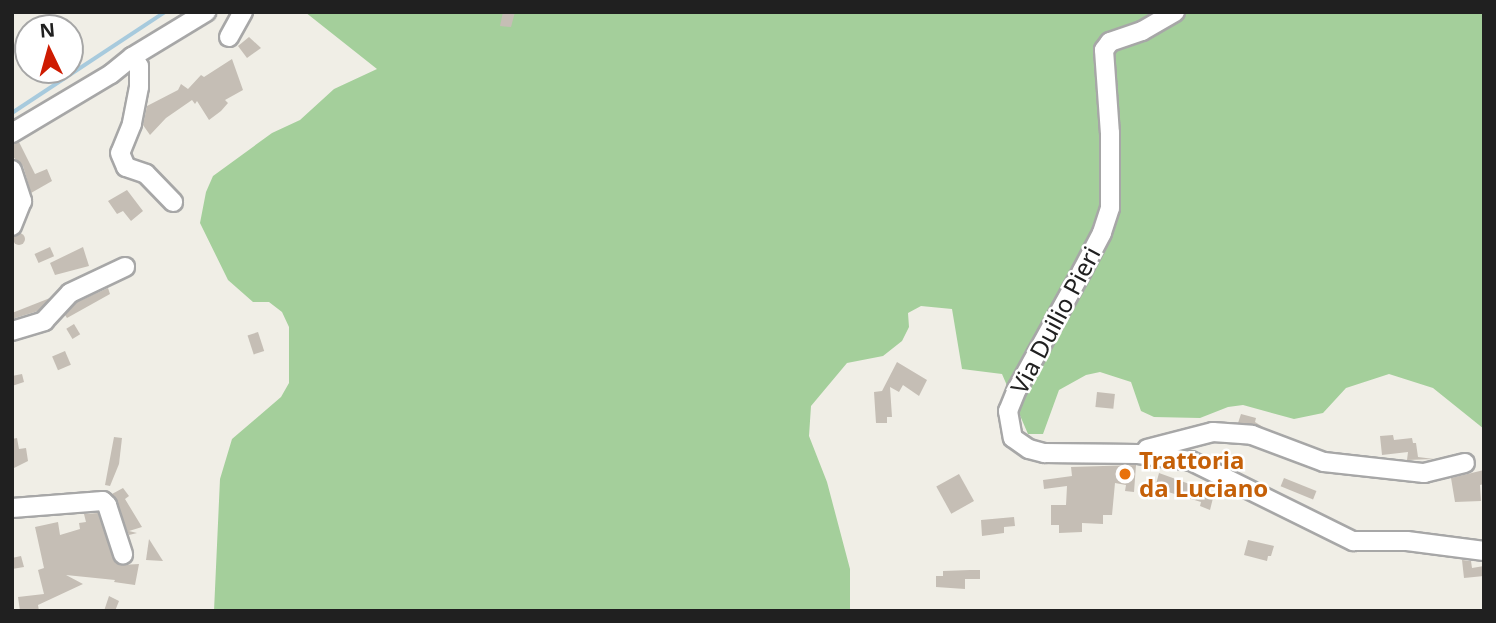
<!DOCTYPE html>
<html>
<head>
<meta charset="utf-8">
<style>
  body { margin:0 }
  #map { position:relative; width:1496px; height:623px; overflow:hidden; background:#f0eee6; font-family:"Noto Sans",sans-serif }
  div>[style] { position:absolute }
  [style*='--x'] { left:calc(var(--x)*1px); top:calc(var(--y)*1px); width:calc(var(--w)*1px); rotate:calc(var(--a)*1deg) }
  .forest>* { inset:0; background:#a4cf9b }
  .stream>* { height:3.5px; margin:-1.75px; padding:0 1.75px; transform-origin:1.75px; border-radius:1.75px; background:#a7cadd }
  .building>* { inset:0; background:#c5beb5; transform-origin:0 0 }
  .round { border-radius:50% }
  .roads { filter:drop-shadow(2px 0 #a7a7a7) drop-shadow(-2px 0 #a7a7a7) drop-shadow(0 2px #a7a7a7) drop-shadow(0 -2px #a7a7a7) }
  .minor>* { height:18px; margin:-9px; padding:0 9px; transform-origin:9px; border-radius:9px; background:#fff }
  .dots>* { width:19px; height:19px; translate:-50% -50%; box-sizing:border-box; border:4px solid #fff; border-radius:50% }
  span { translate:-50% -50%; white-space:nowrap; text-align:center; line-height:1.15; -webkit-text-stroke:5px #fff; paint-order:stroke }
  .street-label { font-size:24px; color:#202020 }
  .food-label { font-size:24px; color:#c56008; font-weight:700 }
  .left { translate:0 -50%; text-align:left }
  .frame { position:absolute; inset:0; border:14px solid #202020; pointer-events:none }
  .north { position:absolute; left:14px; top:14px; width:70px; height:70px; box-sizing:border-box; background:#fff; border:2px solid #a6a6a6; border-radius:50%; rotate:355deg; font-size:19px; font-weight:700; line-height:28px; text-align:center; color:#202020 }
  .north::after { content:''; display:block; margin:auto; width:24px; height:32px; background:#ce1b01; clip-path:polygon(50% 0,100% 100%,50% 72%,0 100%) }
</style>
</head>
<body>
<div id="map">
  <div class="forest">
    <i style="clip-path:polygon(305px 12px,1484px 12px,1484px 429px,1433px 388px,1389px 374px,1346px 388px,1323px 413px,1294px 419px,1243px 405px,1228px 407px,1200px 418px,1154px 417px,1141px 411px,1131px 382px,1100px 372px,1086px 375px,1059px 390px,1043px 434px,1028px 434px,1002px 374px,962px 369px,952px 309px,921px 306px,908px 313px,909px 327px,902px 341px,883px 356px,847px 363px,811px 406px,809px 436px,827px 482px,850px 569px,850px 611px,214px 611px,220px 479px,232px 439px,281px 397px,289px 383px,289px 327px,282px 312px,269px 302px,253px 302px,228px 280px,200px 223px,206px 192px,213px 176px,272px 133px,300px 120px,334px 89px,377px 69px)"></i>
  </div>
  <div class="stream">
    <i style="--x:12;--y:113;--w:183;--a:-33.4"></i>
  </div>
  <div class="building">
    <i style="clip-path:polygon(503px 12px,515px 12px,511px 27px,500px 26px)"></i>
    <i style="clip-path:polygon(249px 37px,261px 48px,247px 58px,238px 46px)"></i>
    <i style="clip-path:polygon(232px 59px,243px 90px,225px 100px,228px 103px,221px 111px,209px 120px,197px 101px,195px 104px,192px 100px,166px 118px,150px 135px,143px 125px,147px 106px,178px 90px,181px 84px,188px 89px,201px 75px,204px 77px)"></i>
    <i style="clip-path:polygon(19px 142px,35px 174px,47px 169px,52px 181px,31px 193px,23px 166px,12px 156px,12px 144px)"></i>
    <i style="clip-path:polygon(127px 190px,143px 211px,131px 221px,123px 211px,117px 214px,108px 201px)"></i>
    <i class="round" style="left:13px;top:233px;width:12px;height:12px"></i>
    <i style="left:50px;top:247px;width:10px;height:17px;rotate:66deg"></i>
    <i style="clip-path:polygon(83px 247px,89px 266px,55px 275px,50px 263px)"></i>
    <i style="clip-path:polygon(108px 288px,110px 294px,67px 318px,65px 315px,77px 302px)"></i>
    <i style="clip-path:polygon(50px 298px,38px 311px,12px 319px,12px 313px)"></i>
    <i style="left:74px;top:324px;width:12px;height:9px;rotate:59deg"></i>
    <i style="left:258px;top:332px;width:20px;height:11px;rotate:72deg"></i>
    <i style="left:65px;top:351px;width:15px;height:14px;rotate:67deg"></i>
    <i style="clip-path:polygon(897px 362px,927px 380px,919px 396px,903px 385px,899px 392px,890px 387px,892px 417px,887px 417px,887px 423px,876px 423px,874px 392px,882px 391px)"></i>
    <i style="clip-path:polygon(22px 374px,24px 382px,12px 386px,12px 376px)"></i>
    <i style="left:1097px;top:392px;width:18px;height:15px;rotate:6deg"></i>
    <i style="clip-path:polygon(1241px 414px,1256px 418px,1255px 422px,1263px 427px,1238px 423px)"></i>
    <i style="clip-path:polygon(1393px 435px,1394px 440px,1412px 438px,1413px 443px,1416px 443px,1418px 457px,1434px 459px,1407px 460px,1408px 452px,1382px 455px,1380px 436px)"></i>
    <i style="clip-path:polygon(114px 437px,122px 438px,119px 464px,110px 486px,105px 485px)"></i>
    <i style="clip-path:polygon(17px 438px,19px 449px,26px 448px,28px 461px,12px 469px,12px 439px)"></i>
    <i style="clip-path:polygon(1136px 465px,1134px 492px,1125px 491px,1126px 485px,1115px 483px,1112px 515px,1103px 515px,1103px 524px,1082px 523px,1082px 532px,1059px 533px,1059px 525px,1051px 525px,1051px 505px,1066px 505px,1067px 486px,1044px 489px,1043px 480px,1072px 476px,1071px 467px)"></i>
    <i style="clip-path:polygon(1484px 470px,1484px 484px,1480px 485px,1481px 501px,1455px 502px,1451px 478px)"></i>
    <i style="clip-path:polygon(1159px 473px,1206px 490px,1204px 495px,1213px 498px,1210px 510px,1200px 506px,1201px 502px,1155px 488px)"></i>
    <i style="left:959px;top:474px;width:31px;height:26px;rotate:61deg"></i>
    <i style="left:1284px;top:478px;width:35px;height:9px;rotate:22deg"></i>
    <i style="clip-path:polygon(123px 488px,129px 496px,125px 499px,142px 527px,129px 531px,137px 533px,129px 535px,112px 494px)"></i>
    <i style="clip-path:polygon(98px 513px,115px 562px,121px 565px,139px 564px,135px 585px,114px 582px,115px 580px,66px 575px,83px 584px,38px 605px,39px 611px,20px 611px,18px 597px,44px 594px,38px 570px,44px 568px,35px 527px,58px 522px,60px 535px,80px 529px,79px 523px,86px 522px,84px 514px)"></i>
    <i style="clip-path:polygon(1014px 517px,1015px 526px,1004px 527px,1004px 533px,982px 536px,981px 520px)"></i>
    <i style="clip-path:polygon(149px 539px,163px 561px,146px 560px)"></i>
    <i style="clip-path:polygon(1248px 540px,1274px 546px,1271px 556px,1268px 556px,1267px 561px,1244px 555px)"></i>
    <i style="clip-path:polygon(21px 556px,24px 567px,12px 569px,12px 558px)"></i>
    <i style="clip-path:polygon(1462px 560px,1471px 561px,1472px 568px,1484px 566px,1484px 576px,1464px 578px)"></i>
    <i style="clip-path:polygon(970px 570px,980px 570px,980px 579px,965px 579px,965px 589px,936px 587px,936px 576px,943px 576px,943px 571px)"></i>
    <i style="clip-path:polygon(109px 596px,119px 601px,115px 611px,104px 611px)"></i>
  </div>
  <div class="roads">
    <div class="minor">
      <i style="--x:1175;--y:12;--w:38;--a:150"></i>
      <i style="--x:1142;--y:31;--w:34;--a:161"></i>
      <i style="--x:1110;--y:42;--w:10;--a:127"></i>
      <i style="--x:1104;--y:50;--w:83;--a:85.9"></i>
      <i style="--x:1110;--y:133;--w:75;--a:90"></i>
      <i style="--x:1110;--y:208;--w:26;--a:108"></i>
      <i style="--x:1102;--y:233;--w:43;--a:117.8"></i>
      <i style="--x:1082;--y:271;--w:135;--a:118.8"></i>
      <i style="--x:1017;--y:389;--w:24;--a:112"></i>
      <i style="--x:1008;--y:411;--w:27;--a:80"></i>
      <i style="--x:1013;--y:438;--w:19;--a:35"></i>
      <i style="--x:1029;--y:449;--w:16;--a:15"></i>
      <i style="--x:1044;--y:453;--w:94;--a:0.6"></i>
      <i style="--x:1138;--y:454;--w:53;--a:7.5"></i>
      <i style="--x:1191;--y:461;--w:181;--a:26.3"></i>
      <i style="--x:1353;--y:541;--w:54;--a:0"></i>
      <i style="--x:1407;--y:541;--w:78;--a:7.4"></i>
      <i style="--x:229;--y:37;--w:29;--a:-61"></i>
      <i style="--x:132;--y:57;--w:11;--a:52"></i>
      <i style="--x:139;--y:66;--w:21;--a:90"></i>
      <i style="--x:139;--y:87;--w:38;--a:101"></i>
      <i style="--x:132;--y:124;--w:31;--a:112"></i>
      <i style="--x:120;--y:153;--w:15;--a:67"></i>
      <i style="--x:126;--y:167;--w:21;--a:19"></i>
      <i style="--x:146;--y:174;--w:39;--a:46"></i>
      <i style="--x:12;--y:133;--w:115;--a:-30.8"></i>
      <i style="--x:111;--y:74;--w:27;--a:-39"></i>
      <i style="--x:132;--y:57;--w:87;--a:-31.3"></i>
      <i style="--x:12;--y:170;--w:33;--a:72"></i>
      <i style="--x:22;--y:201;--w:27;--a:112"></i>
      <i style="--x:12;--y:331;--w:34;--a:-17"></i>
      <i style="--x:44;--y:321;--w:38;--a:-47"></i>
      <i style="--x:70;--y:293;--w:61;--a:-25.3"></i>
      <i style="--x:1147;--y:449;--w:68;--a:-14.4"></i>
      <i style="--x:1213;--y:432;--w:39;--a:4"></i>
      <i style="--x:1252;--y:435;--w:77;--a:20.6"></i>
      <i style="--x:1324;--y:462;--w:101;--a:6.3"></i>
      <i style="--x:1424;--y:473;--w:42;--a:-13.7"></i>
      <i style="--x:12;--y:508;--w:91;--a:-4.4"></i>
      <i style="--x:103;--y:501;--w:6;--a:45"></i>
      <i style="--x:107;--y:505;--w:52;--a:71.9"></i>
    </div>
  </div>
  <div class="dots">
    <i style="left:1125px;top:474px;background:#e8710a"></i>
  </div>
  <div class="street-label">
    <span style="left:1055px;top:320px;rotate:-62deg">Via Duilio Pieri</span>
  </div>
  <div class="food-label">
    <span class="left" style="left:1139px;top:474px">Trattoria<br>da Luciano</span>
  </div>
  <div class="frame"></div>
  <div class="north">N</div>
</div>
</body>
</html>
